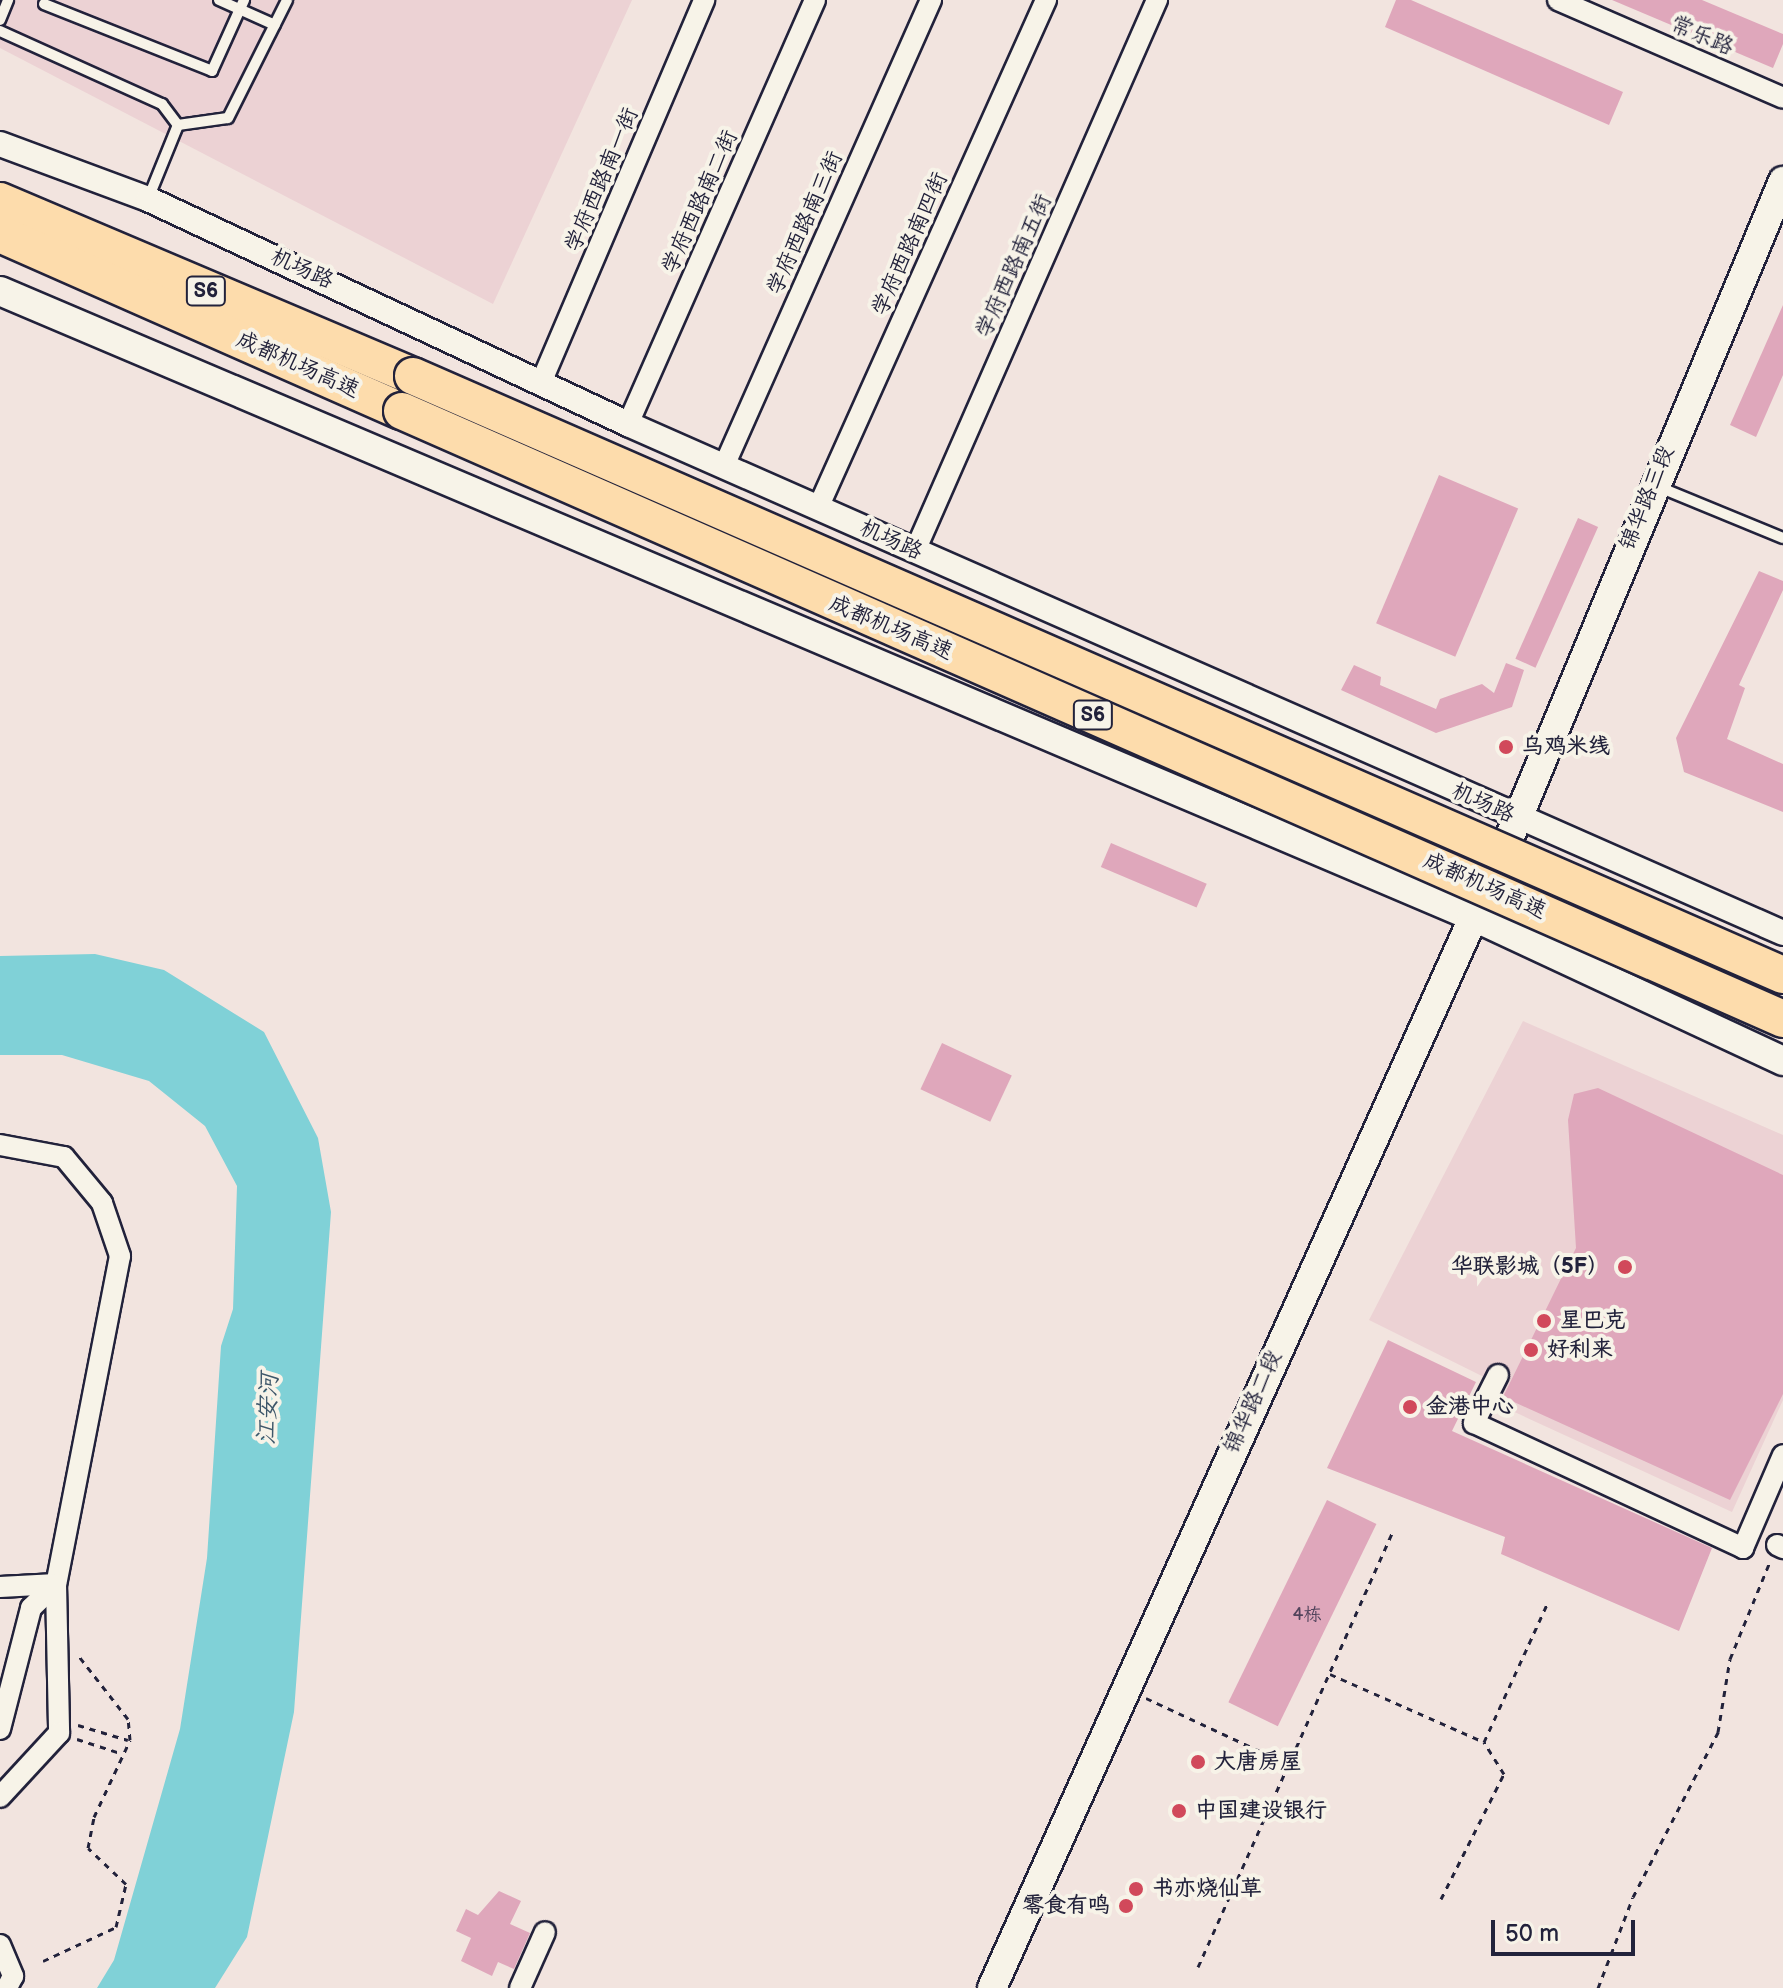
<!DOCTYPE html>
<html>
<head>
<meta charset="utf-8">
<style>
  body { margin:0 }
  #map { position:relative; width:1783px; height:1988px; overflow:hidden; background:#f2e4df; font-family:"Balsamiq Sans","LXGW WenKai TC",sans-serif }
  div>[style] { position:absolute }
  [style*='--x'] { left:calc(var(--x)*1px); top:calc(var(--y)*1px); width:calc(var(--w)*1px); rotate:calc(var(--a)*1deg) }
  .built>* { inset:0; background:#ecd2d4 }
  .water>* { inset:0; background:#80d1d7 }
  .building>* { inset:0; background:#dfa7bb; transform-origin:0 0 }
  .path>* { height:3px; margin-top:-1.5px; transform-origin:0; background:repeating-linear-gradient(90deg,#22223b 0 6px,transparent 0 12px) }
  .roads { filter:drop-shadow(2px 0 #22223b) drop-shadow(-2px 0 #22223b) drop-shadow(0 2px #22223b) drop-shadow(0 -2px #22223b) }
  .service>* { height:10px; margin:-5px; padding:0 5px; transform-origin:5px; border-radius:5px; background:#f7f3e8 }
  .minor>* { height:20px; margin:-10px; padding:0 10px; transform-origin:10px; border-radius:10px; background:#f7f3e8 }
  .tertiary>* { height:24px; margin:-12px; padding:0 12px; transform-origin:12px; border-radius:12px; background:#f7f3e8 }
  .secondary>* { height:28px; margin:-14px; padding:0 14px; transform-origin:14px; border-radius:14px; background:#f7f3e8 }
  .motorway>* { height:36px; margin:-18px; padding:0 18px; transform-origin:18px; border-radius:18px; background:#fddcac }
  .bridges { filter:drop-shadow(2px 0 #22223b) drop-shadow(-2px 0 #22223b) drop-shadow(0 2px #22223b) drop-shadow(0 -2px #22223b) }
  .motorway-bridge>* { height:36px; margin:-18px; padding:0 18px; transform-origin:18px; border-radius:18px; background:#fddcac }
  .dots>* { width:22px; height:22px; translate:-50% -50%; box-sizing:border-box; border:4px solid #f7f3e8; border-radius:50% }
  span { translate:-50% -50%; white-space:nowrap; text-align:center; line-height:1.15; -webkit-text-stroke:8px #f7f3e8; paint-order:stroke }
  .number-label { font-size:18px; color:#51435b }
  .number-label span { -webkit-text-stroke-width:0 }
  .shield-label span { padding:2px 6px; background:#f7f3e8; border:2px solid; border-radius:6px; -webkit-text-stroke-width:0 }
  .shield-label { font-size:20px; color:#22223b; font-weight:700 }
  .street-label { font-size:22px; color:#22223b }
  .poi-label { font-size:22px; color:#22223b; font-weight:700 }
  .left { translate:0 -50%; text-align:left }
  .right { translate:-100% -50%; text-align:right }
  .water-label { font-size:24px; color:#3e576a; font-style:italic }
  .scale { position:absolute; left:1491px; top:1920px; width:144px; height:36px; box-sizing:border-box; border:4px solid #22223b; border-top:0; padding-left:10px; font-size:24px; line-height:28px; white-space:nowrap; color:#22223b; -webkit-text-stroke:6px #f7f3e8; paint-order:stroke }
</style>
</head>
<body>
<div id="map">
  <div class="built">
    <i style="clip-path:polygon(0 0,632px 0,493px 304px,0 48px)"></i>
    <i style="clip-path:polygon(1523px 1021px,1783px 1135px,1783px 1400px,1732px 1512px,1497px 1404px,1494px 1382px,1369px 1320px)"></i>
  </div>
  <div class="water">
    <i style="clip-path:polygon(95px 954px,164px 970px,264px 1032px,318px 1138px,331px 1212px,294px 1712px,247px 1937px,215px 1988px,97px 1988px,114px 1960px,180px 1729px,207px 1558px,221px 1346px,233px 1309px,237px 1186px,205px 1126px,149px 1081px,62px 1055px,0 1055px,0 956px)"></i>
  </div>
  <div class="building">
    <i style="clip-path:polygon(1396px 0,1411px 0,1623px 92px,1609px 125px,1385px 27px)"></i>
    <i style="clip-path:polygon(1612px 0,1702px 0,1783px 34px,1783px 44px,1773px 68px)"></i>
    <i style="clip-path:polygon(1783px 305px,1783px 375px,1756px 437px,1730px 425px)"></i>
    <i style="left:1439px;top:475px;width:86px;height:161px;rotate:23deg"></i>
    <i style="left:1578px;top:518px;width:22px;height:154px;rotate:24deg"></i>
    <i style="clip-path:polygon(1759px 571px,1783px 581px,1783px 590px,1739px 685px,1745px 688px,1727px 739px,1783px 764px,1783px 812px,1684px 772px,1676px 738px)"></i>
    <i style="clip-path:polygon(1506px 663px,1524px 670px,1512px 707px,1436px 733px,1341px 690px,1354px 665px,1381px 677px,1380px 685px,1436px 709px,1440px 699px,1482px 684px,1494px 693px)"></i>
    <i style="left:1111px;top:843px;width:104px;height:26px;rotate:23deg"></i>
    <i style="left:942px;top:1043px;width:77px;height:51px;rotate:25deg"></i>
    <i style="clip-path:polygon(1598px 1088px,1783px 1175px,1783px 1394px,1730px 1500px,1503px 1397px,1576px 1248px,1568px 1120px,1574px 1094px)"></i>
    <i style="clip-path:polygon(1388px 1340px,1476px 1382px,1452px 1431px,1712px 1548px,1679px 1631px,1501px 1554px,1505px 1537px,1327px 1468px)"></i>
    <i style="left:1327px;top:1500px;width:55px;height:225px;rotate:26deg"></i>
    <i style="clip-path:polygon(499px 1891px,521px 1901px,510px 1924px,530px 1933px,514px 1969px,498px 1962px,492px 1976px,461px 1961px,471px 1938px,456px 1931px,466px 1909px,478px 1915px)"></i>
  </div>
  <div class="path">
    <i style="--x:1330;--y:1674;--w:168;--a:23.8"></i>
    <i style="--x:1484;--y:1742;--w:154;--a:-65.4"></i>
    <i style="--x:1146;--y:1698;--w:159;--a:25"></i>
    <i style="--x:78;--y:1725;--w:52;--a:16.7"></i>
    <i style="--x:77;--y:1739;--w:45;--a:18"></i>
    <i style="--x:1441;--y:1899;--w:140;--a:-63.3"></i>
    <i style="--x:1504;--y:1774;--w:38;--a:-122"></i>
    <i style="--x:43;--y:1961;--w:81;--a:-25"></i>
    <i style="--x:116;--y:1927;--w:44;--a:-76.9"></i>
    <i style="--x:126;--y:1884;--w:52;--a:-136.5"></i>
    <i style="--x:88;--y:1848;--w:32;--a:-79"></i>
    <i style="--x:94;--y:1817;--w:85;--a:-64.9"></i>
    <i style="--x:130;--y:1740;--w:21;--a:-95"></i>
    <i style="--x:128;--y:1719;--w:81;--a:-128"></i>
    <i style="--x:1198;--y:1967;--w:478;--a:-65.9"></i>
    <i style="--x:1598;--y:1988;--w:97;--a:-69"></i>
    <i style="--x:1633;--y:1897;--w:186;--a:-62.7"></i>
    <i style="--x:1718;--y:1732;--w:74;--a:-80.7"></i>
    <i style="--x:1730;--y:1659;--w:103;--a:-67.7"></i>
  </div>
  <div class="roads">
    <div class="service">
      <i style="--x:219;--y:0;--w:61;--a:24.1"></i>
      <i style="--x:44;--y:4;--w:181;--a:21.7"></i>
      <i style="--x:212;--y:71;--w:78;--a:-65.7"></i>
      <i style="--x:0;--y:20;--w:22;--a:-68"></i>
      <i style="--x:0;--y:31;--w:178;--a:24.3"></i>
      <i style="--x:162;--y:104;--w:26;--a:53"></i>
      <i style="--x:178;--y:125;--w:80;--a:112.1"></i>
      <i style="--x:178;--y:125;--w:50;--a:-8"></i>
      <i style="--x:228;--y:118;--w:132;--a:-63.4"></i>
      <i style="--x:1659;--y:487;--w:134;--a:22.4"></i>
    </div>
    <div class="minor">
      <i style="--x:1558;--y:0;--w:245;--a:23.5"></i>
      <i style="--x:543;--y:378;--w:411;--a:-66.9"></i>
      <i style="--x:628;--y:424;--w:463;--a:-66.2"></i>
      <i style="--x:724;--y:466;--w:510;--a:-66.05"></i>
      <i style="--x:818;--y:508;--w:557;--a:-65.83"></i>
      <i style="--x:915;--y:551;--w:602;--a:-66.29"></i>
      <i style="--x:0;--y:1145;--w:65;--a:10.6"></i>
      <i style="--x:64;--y:1157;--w:60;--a:50.4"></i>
      <i style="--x:102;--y:1203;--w:56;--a:71.2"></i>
      <i style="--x:120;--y:1256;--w:334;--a:101"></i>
      <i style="--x:56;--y:1584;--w:149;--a:88.8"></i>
      <i style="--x:59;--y:1733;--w:87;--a:132.7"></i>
      <i style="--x:1498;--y:1375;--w:54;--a:116.6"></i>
      <i style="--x:1474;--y:1423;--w:297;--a:24.9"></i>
      <i style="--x:1743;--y:1548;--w:101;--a:-66.7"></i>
      <i style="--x:1777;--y:1545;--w:7;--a:27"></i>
      <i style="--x:0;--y:1587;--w:56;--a:-3.1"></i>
      <i style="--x:0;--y:1729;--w:125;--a:-75.6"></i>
      <i style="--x:31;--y:1608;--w:35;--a:-44"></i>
      <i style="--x:0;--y:1945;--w:34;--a:67"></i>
      <i style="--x:13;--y:1976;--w:13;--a:117"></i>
      <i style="--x:520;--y:1988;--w:61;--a:-65.9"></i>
    </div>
    <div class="tertiary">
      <i style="--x:0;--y:144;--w:158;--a:20.4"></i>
      <i style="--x:148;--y:199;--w:530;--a:25.11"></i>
      <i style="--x:628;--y:424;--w:1262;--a:23.78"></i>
    </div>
    <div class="secondary">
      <i style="--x:0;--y:291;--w:1599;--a:23.01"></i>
      <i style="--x:1472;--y:916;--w:343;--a:25"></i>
      <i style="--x:992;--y:1988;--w:1283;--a:-65.79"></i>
      <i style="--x:1518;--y:818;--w:690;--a:-67.41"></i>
    </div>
    <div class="motorway">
      <i style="--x:0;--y:201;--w:449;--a:23"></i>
      <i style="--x:0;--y:234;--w:439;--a:23.8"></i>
    </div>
  </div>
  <div class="bridges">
    <div class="motorway-bridge">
      <i style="--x:413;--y:376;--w:1495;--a:23.62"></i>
      <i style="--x:402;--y:411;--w:1509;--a:23.76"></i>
    </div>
  </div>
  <div class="dots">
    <i style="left:1506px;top:747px;background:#d1495b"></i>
    <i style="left:1625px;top:1267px;background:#d1495b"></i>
    <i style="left:1544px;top:1321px;background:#d1495b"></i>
    <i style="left:1531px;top:1350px;background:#d1495b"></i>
    <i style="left:1410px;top:1407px;background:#d1495b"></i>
    <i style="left:1198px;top:1762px;background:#d1495b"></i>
    <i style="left:1179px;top:1811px;background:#d1495b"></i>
    <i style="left:1136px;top:1889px;background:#d1495b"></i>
    <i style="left:1126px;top:1906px;background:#d1495b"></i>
  </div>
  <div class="number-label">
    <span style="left:1307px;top:1615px">4栋</span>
  </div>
  <div class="shield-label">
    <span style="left:206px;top:291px">S6</span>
    <span style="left:1093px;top:715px">S6</span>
  </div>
  <div class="street-label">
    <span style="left:1702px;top:36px;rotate:23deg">常乐路</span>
    <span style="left:602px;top:180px;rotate:-67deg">学府西路南一街</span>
    <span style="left:700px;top:202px;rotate:-66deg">学府西路南二街</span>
    <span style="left:805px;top:223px;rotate:-66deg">学府西路南三街</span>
    <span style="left:910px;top:244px;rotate:-66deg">学府西路南四街</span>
    <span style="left:1014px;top:266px;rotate:-66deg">学府西路南五街</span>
    <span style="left:302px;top:269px;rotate:24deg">机场路</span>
    <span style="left:298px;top:365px;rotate:24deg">成都机场高速</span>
    <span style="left:1647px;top:498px;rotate:-68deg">锦华路三段</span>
    <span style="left:891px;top:540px;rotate:24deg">机场路</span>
    <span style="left:891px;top:628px;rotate:23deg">成都机场高速</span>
    <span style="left:1483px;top:803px;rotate:24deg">机场路</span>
    <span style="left:1485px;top:886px;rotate:24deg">成都机场高速</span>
    <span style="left:1253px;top:1402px;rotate:-66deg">锦华路二段</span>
  </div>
  <div class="poi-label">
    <span class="left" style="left:1522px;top:747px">乌鸡米线</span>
    <span class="right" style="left:1609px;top:1267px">华联影城（5F）</span>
    <span class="left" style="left:1560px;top:1321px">星巴克</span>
    <span class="left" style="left:1547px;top:1350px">好利来</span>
    <span class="left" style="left:1426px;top:1407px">金港中心</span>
    <span class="left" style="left:1214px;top:1762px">大唐房屋</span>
    <span class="left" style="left:1195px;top:1811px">中国建设银行</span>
    <span class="left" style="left:1152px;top:1889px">书亦烧仙草</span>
    <span class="right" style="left:1110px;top:1906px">零食有鸣</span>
  </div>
  <div class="water-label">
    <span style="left:268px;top:1409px;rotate:-87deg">江安河</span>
  </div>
  <div class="scale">50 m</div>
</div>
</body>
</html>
